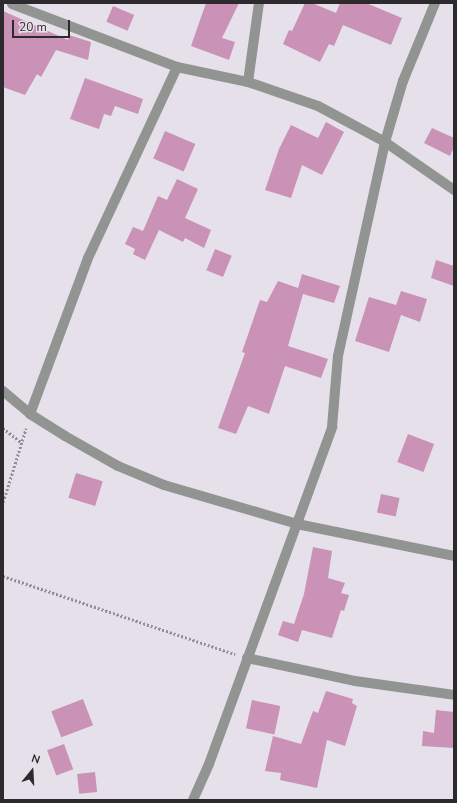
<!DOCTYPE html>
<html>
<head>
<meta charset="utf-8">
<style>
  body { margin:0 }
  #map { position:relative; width:457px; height:803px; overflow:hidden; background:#e6e0ea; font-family:"Nunito Sans",sans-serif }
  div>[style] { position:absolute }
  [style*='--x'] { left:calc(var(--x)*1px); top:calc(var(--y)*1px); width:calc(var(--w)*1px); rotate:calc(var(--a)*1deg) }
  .building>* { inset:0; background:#c992b6; transform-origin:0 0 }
  .path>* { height:2.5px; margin-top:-1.25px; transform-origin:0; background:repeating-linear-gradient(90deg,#938e95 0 2px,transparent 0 4px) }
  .minor>* { height:10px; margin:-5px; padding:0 5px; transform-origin:5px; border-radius:5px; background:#919490 }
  span { translate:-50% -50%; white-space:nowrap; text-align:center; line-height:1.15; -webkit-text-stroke:3.5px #e6e0ea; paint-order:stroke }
  .frame { position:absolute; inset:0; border:4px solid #2c2a2d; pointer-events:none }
  .north { position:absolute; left:12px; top:751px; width:40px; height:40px; -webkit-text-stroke:3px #e6e0ea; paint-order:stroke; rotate:18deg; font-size:11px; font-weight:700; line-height:16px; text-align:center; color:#2c2a2d }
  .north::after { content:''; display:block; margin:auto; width:14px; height:18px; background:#2c2a2d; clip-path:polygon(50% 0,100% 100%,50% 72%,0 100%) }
  .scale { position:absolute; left:12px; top:20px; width:58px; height:18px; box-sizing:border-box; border:2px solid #2c2a2d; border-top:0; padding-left:5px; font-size:12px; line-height:14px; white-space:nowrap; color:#2c2a2d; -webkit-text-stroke:3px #e6e0ea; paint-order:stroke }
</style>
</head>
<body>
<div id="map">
  <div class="building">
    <i style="clip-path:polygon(206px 3px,239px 3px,222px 38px,235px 42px,229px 60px,191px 46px)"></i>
    <i style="clip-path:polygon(305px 3px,312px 3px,336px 13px,340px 3px,366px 3px,402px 18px,391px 45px,343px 25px,334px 46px,329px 44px,320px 62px,283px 44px,289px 30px,292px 31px)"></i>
    <i style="left:113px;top:6px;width:23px;height:17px;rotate:23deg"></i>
    <i style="clip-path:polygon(3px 11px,68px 40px,69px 35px,91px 42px,88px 60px,56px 50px,41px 77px,37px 74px,25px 95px,3px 87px)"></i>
    <i style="clip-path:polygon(85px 78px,143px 99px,138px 114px,115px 106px,111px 116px,104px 114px,99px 129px,70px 119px)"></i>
    <i style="clip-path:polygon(326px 122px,344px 132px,322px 175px,302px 165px,291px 198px,265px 190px,279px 149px,291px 125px,318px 138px)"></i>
    <i style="clip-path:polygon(432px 128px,454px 138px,454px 147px,450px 156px,424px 143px)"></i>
    <i style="left:165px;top:131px;width:33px;height:30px;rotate:23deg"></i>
    <i style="clip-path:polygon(177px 179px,198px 189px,185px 218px,211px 230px,204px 248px,185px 238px,183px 242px,159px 230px,145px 260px,133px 254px,135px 249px,125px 244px,133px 227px,143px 231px,158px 196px,167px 200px)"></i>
    <i style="left:215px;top:249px;width:18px;height:23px;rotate:22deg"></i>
    <i style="clip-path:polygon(436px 260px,454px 266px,454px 286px,431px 278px)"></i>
    <i style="clip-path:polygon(302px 274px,340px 286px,334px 303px,303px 294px,288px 346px,328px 359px,321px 378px,285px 366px,269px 414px,248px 406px,236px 434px,218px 428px,245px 353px,242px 352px,260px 300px,267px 302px,278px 281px,298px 288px)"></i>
    <i style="clip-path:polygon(401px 291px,427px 299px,420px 322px,401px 315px,389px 352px,355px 341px,369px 297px,396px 305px)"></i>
    <i style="left:408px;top:434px;width:28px;height:30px;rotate:21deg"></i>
    <i style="left:76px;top:473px;width:28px;height:26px;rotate:17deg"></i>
    <i style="left:381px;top:494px;width:19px;height:19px;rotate:12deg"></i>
    <i style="clip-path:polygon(313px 547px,332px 551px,328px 578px,345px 583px,341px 593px,349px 595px,344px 611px,341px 610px,332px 638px,302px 630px,298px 642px,278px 635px,283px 621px,294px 624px,304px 594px)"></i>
    <i style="clip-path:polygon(326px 691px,353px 699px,352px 703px,357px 706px,345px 746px,327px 740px,317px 788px,280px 780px,281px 773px,265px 771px,273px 736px,301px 744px,313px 711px,318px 713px)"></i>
    <i style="left:83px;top:699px;width:28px;height:34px;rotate:69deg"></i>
    <i style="left:252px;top:700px;width:29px;height:29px;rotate:12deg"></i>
    <i style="clip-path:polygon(436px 710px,454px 712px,454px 748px,422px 746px,423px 731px,434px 733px)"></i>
    <i style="left:64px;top:744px;width:27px;height:18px;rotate:70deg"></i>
    <i style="left:95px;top:772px;width:20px;height:18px;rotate:84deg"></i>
  </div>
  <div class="path">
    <i style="--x:3;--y:428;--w:24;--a:38"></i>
    <i style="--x:3;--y:502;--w:77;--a:-72.7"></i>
    <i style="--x:3;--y:576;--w:245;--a:18.6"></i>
  </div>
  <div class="minor">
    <i style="--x:12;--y:4;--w:177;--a:20.9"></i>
    <i style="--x:177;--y:67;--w:73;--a:11.9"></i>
    <i style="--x:248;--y:82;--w:74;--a:18.9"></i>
    <i style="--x:318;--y:106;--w:76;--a:28.2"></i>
    <i style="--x:385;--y:142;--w:84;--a:34.8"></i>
    <i style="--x:248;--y:82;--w:80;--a:-82.1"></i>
    <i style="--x:3;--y:391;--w:35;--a:40"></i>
    <i style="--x:30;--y:414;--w:41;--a:32.2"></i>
    <i style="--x:65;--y:436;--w:61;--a:29.5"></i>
    <i style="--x:118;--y:466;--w:50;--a:22.4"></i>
    <i style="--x:164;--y:485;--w:139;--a:16.3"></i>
    <i style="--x:297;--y:524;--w:160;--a:11.5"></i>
    <i style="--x:30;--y:414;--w:166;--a:-69.6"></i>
    <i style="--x:88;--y:258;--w:211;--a:-65"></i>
    <i style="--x:247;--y:658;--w:110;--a:12"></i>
    <i style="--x:355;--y:681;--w:100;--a:8"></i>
    <i style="--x:193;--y:800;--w:39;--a:-66"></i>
    <i style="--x:209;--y:764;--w:359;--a:-69.9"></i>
    <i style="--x:332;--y:427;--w:71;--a:-85.2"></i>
    <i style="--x:338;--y:356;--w:219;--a:-77.6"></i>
    <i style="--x:385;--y:142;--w:64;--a:-73.6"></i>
    <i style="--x:403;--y:81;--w:84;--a:-67.7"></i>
  </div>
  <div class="frame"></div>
  <div class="north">N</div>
  <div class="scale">20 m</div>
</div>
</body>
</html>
